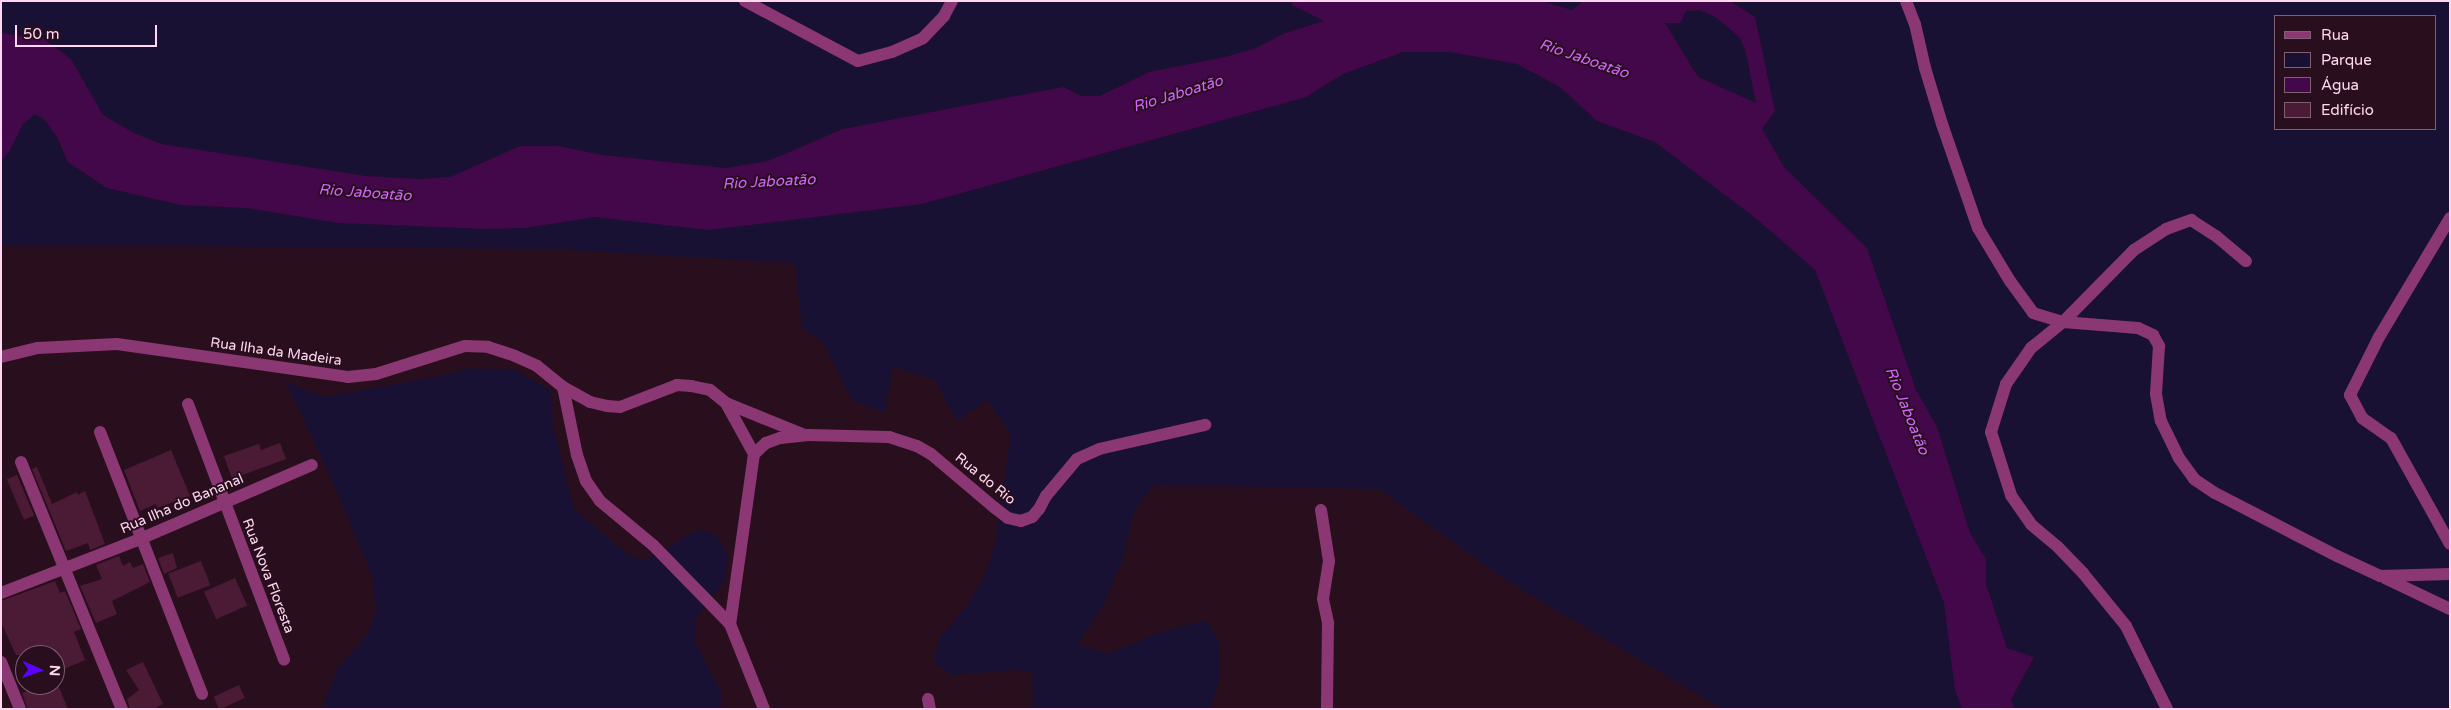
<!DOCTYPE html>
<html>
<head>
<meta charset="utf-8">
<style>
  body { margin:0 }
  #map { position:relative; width:2451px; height:710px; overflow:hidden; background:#290f1e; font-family:"Varela Round",sans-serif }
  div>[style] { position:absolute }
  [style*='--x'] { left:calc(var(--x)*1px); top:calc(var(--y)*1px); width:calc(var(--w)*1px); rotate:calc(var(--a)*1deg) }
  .green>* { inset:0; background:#191133 }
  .water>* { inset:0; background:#420849 }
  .building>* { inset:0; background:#4b1a35; transform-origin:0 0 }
  .minor>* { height:12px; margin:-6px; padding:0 6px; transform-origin:6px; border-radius:6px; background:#8b3773 }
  span { translate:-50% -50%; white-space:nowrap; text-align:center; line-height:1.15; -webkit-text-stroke:4px #290f1e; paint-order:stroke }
  .street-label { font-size:14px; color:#ffd7f0 }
  .water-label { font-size:15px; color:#d365ff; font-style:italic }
  .frame { position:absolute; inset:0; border:2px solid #ffd7f0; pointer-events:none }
  .legend { position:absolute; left:2274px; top:15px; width:162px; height:115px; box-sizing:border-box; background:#290f1e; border:1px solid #7f5f72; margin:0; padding:6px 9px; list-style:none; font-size:15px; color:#ffd7f0 }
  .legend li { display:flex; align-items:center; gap:10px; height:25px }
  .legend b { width:25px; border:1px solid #7f5f72 }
  .north { position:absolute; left:15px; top:645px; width:50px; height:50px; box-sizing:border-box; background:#290f1e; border:1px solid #7f5f72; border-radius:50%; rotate:92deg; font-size:14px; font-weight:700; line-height:20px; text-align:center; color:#ffd7f0 }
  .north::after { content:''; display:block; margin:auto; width:18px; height:22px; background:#5b03ff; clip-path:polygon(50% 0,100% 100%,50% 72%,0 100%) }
  .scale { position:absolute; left:15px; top:25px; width:142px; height:22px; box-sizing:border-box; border:2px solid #ffd7f0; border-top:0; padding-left:6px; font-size:15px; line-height:18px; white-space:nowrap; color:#ffd7f0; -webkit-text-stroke:4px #290f1e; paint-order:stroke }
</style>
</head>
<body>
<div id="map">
  <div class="green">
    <i style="clip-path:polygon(1px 1px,1292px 1px,1292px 5px,1324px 21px,1285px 33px,1256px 48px,1225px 57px,1149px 72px,1100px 96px,1081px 96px,1063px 87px,843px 129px,768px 161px,725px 168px,602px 155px,558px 146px,520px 146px,450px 177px,419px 179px,366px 176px,161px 144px,132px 132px,103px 115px,71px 59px,44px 39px,1px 33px)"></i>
    <i style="clip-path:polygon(1541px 1px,1583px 1px,1572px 10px)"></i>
    <i style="clip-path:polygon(evenodd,1730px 1px,2450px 1px,2450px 709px,2014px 709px,2011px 700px,2034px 658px,2007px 648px,1986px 584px,1986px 559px,1970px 533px,1937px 427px,1916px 390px,1867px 248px,1784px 167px,1762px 129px,1775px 111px,1755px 17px,1730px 1px,2275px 16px,2435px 16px,2435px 129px,2275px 129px,2275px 16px)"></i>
    <i style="clip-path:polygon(1700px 10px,1717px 18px,1740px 38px,1746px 53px,1756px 103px,1698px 77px,1665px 23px,1679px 23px,1686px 11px)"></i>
    <i style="clip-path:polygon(1403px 52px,1450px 52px,1517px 64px,1560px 87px,1597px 121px,1655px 142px,1758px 220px,1815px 270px,1944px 603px,1955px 690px,1962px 709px,1722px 709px,1504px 579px,1379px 489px,1153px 485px,1134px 512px,1123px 559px,1104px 604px,1078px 644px,1108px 654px,1163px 631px,1207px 620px,1220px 645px,1220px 678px,1210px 709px,1033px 709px,1032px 673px,1014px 670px,951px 675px,934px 662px,939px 638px,965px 609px,984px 577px,995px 545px,1011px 434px,987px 400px,957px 421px,935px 380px,893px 367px,885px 413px,852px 400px,823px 342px,802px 328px,795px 263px,549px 249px,1px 245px,1px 161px,10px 150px,23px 124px,35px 114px,44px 119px,57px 137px,68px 162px,107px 188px,181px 205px,246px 208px,339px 223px,486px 229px,525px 228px,595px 217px,650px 222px,922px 204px,1306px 97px,1343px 74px)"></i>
    <i style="clip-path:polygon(470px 368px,514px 369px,551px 391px,554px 428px,574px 509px,630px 556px,645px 560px,697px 530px,715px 534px,728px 556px,725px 580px,695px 619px,696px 644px,721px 692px,722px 709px,321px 709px,338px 667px,368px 634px,376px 611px,372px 576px,332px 480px,286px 382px,324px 397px,440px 376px)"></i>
  </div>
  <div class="water">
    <i style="clip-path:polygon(evenodd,1292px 1px,1541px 1px,1572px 10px,1583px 1px,1730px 1px,1755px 17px,1775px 111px,1762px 129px,1784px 167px,1867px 248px,1916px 390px,1937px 427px,1970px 533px,1986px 559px,1986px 584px,2007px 648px,2034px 657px,2011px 700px,2014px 709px,1962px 709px,1955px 690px,1944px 603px,1815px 270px,1758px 220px,1655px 142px,1597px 121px,1560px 87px,1517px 64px,1450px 52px,1403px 52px,1343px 74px,1306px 97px,922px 204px,708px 230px,595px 217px,525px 228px,486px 229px,339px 223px,246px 208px,181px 205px,107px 188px,68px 162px,57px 137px,44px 119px,35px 114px,23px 124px,10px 150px,1px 161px,1px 33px,44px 39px,71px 59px,103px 115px,132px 132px,161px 144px,366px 176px,419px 179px,450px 177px,520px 146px,558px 146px,602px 155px,725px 168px,768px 161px,843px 129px,1063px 87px,1081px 96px,1100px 96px,1149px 72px,1225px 57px,1256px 48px,1285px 33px,1324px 21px,1292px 5px,1292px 1px,1700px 10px,1717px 18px,1740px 38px,1746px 53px,1756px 103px,1698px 77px,1665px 23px,1680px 23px,1686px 11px,1700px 10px)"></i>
  </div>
  <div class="building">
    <i style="clip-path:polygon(280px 443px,286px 459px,232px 479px,224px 456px,259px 444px,261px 450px)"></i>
    <i style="clip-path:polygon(171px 450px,190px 496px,157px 508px,156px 504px,140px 511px,124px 470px)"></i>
    <i style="clip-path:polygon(37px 467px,52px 504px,77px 492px,78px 495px,85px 491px,105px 544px,90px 550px,88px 543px,66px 551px,32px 469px)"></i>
    <i style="left:17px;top:475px;width:44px;height:11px;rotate:67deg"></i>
    <i style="clip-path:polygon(173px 553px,177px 568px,164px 574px,158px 558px)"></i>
    <i style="clip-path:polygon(119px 556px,123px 566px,130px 562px,133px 568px,143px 564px,150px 582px,112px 601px,117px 614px,96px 623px,80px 586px,102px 579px,96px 565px)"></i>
    <i style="left:201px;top:561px;width:26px;height:35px;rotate:69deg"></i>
    <i style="left:235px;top:578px;width:30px;height:34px;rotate:66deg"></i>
    <i style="clip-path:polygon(55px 581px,60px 593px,65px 591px,81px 629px,74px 632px,85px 660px,55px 673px,55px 655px,16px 655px,1px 622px,1px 601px)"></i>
    <i style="clip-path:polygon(143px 662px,163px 704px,153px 709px,130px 709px,127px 699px,139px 690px,126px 670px)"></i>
    <i style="clip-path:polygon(43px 685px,58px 685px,68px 709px,28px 709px,22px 693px)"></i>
    <i style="left:239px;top:685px;width:14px;height:28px;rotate:65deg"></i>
  </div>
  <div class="minor">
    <i style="--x:745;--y:1;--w:128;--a:28"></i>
    <i style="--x:858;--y:61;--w:35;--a:-15"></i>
    <i style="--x:892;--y:52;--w:34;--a:-24"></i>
    <i style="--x:923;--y:38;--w:30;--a:-46"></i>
    <i style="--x:944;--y:16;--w:17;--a:-62"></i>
    <i style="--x:1906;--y:1;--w:25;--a:69"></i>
    <i style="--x:1915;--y:24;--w:45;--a:77.2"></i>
    <i style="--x:1925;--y:68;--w:59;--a:73.1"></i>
    <i style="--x:1942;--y:124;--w:110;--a:70.9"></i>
    <i style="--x:1978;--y:228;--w:62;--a:58.9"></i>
    <i style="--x:2010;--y:281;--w:39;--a:54"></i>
    <i style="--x:2033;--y:313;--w:31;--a:17"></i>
    <i style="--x:2063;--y:322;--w:75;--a:4.6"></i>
    <i style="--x:2138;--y:328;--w:17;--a:25"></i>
    <i style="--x:2153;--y:335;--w:13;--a:61"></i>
    <i style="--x:2159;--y:346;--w:48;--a:93.6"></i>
    <i style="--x:2156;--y:394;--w:27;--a:80"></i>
    <i style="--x:2161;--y:421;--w:41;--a:64.1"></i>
    <i style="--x:2179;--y:458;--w:26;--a:54"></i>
    <i style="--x:2194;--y:479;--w:25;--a:34"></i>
    <i style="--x:2215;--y:493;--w:137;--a:27.3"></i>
    <i style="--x:2337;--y:556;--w:47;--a:24.9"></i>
    <i style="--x:2380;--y:576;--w:70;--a:-1.6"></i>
    <i style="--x:2450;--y:218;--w:139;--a:120.8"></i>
    <i style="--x:2379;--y:337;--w:65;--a:116.6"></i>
    <i style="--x:2350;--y:395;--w:26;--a:62"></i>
    <i style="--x:2362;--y:418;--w:35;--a:35"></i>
    <i style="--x:2391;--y:438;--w:121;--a:60.9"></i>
    <i style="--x:1;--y:357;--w:38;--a:-14"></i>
    <i style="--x:38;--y:348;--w:79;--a:-2.9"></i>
    <i style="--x:117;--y:344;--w:233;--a:8.1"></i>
    <i style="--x:348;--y:377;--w:28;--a:-6"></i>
    <i style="--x:376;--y:374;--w:93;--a:-17.5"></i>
    <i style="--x:465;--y:346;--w:23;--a:2"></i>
    <i style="--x:488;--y:347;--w:28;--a:18"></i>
    <i style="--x:515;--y:356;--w:24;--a:24"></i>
    <i style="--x:537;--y:366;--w:33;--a:39"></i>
    <i style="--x:563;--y:387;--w:31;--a:29"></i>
    <i style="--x:590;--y:402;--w:17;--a:13"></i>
    <i style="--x:607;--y:406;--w:13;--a:4"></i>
    <i style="--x:620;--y:407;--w:61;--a:-21.1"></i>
    <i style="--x:677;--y:385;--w:14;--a:4"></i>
    <i style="--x:691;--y:386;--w:19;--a:12"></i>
    <i style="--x:710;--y:390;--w:21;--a:39"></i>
    <i style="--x:726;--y:403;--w:58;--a:61.2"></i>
    <i style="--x:754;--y:454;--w:172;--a:98"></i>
    <i style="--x:563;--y:387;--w:69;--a:78.4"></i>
    <i style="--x:577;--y:455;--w:28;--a:71"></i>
    <i style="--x:586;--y:481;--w:24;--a:55"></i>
    <i style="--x:600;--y:501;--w:69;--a:39.7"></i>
    <i style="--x:653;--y:545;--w:110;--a:45.7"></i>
    <i style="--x:730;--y:624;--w:92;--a:68.2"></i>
    <i style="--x:726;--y:403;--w:85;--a:22.1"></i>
    <i style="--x:188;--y:404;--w:273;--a:69.4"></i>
    <i style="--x:100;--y:432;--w:281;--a:68.7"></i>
    <i style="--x:754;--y:454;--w:16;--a:-43"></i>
    <i style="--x:766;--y:443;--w:15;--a:-20"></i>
    <i style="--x:780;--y:438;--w:29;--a:-6"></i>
    <i style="--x:809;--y:435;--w:80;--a:1.4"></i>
    <i style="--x:889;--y:437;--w:29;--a:18"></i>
    <i style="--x:917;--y:446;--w:16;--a:30"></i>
    <i style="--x:931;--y:454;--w:84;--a:40.2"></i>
    <i style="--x:995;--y:508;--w:16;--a:38"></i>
    <i style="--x:1008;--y:518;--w:13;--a:13"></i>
    <i style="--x:1021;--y:521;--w:12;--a:-20"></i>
    <i style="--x:1032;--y:517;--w:11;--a:-49"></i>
    <i style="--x:1039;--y:509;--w:15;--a:-62"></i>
    <i style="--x:1046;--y:496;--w:48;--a:-50"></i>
    <i style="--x:1077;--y:459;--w:24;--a:-24"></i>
    <i style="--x:1099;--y:449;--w:109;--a:-12.8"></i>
    <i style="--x:21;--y:462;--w:267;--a:67.8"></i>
    <i style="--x:1321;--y:510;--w:52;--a:81.1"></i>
    <i style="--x:1329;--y:561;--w:38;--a:99"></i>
    <i style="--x:1323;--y:599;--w:25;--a:78"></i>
    <i style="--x:1328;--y:623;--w:86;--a:90.7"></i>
    <i style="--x:2385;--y:578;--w:72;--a:25.5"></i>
    <i style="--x:1;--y:593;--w:149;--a:-21.2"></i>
    <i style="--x:140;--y:539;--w:187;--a:-23.3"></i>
    <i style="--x:1;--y:662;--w:51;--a:68"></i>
    <i style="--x:928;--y:699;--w:10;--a:79"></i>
    <i style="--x:2167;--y:709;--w:93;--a:-116.3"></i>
    <i style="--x:2126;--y:626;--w:68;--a:-129.1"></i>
    <i style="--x:2083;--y:573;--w:36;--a:-134"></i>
    <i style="--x:2058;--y:547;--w:35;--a:-140"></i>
    <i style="--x:2031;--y:524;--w:35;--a:-125"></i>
    <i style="--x:2011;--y:495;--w:66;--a:-107.6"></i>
    <i style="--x:1991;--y:432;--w:50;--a:-72.6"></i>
    <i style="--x:2006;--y:384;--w:44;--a:-55.2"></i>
    <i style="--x:2031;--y:348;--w:41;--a:-39.1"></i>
    <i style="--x:2063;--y:322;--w:101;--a:-45.4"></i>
    <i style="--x:2134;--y:250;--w:38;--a:-33"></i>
    <i style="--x:2166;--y:229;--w:27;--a:-20"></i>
    <i style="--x:2191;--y:220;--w:30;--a:33"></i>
    <i style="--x:2216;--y:236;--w:39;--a:40"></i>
  </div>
  <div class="street-label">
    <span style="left:276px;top:352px;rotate:8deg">Rua Ilha da Madeira</span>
    <span style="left:985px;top:479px;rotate:39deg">Rua do Rio</span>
    <span style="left:182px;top:504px;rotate:-23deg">Rua Ilha do Bananal</span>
    <span style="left:268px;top:576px;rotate:69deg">Rua Nova Floresta</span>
  </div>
  <div class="water-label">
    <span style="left:1584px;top:59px;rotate:19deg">Rio Jaboatão</span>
    <span style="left:1178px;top:94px;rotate:-17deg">Rio Jaboatão</span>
    <span style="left:769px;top:182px;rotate:-3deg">Rio Jaboatão</span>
    <span style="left:365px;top:193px;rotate:4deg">Rio Jaboatão</span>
    <span style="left:1907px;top:411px;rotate:68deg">Rio Jaboatão</span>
  </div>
  <div class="frame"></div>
  <ul class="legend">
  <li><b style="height:6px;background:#8b3773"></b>Rua</li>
  <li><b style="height:14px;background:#191133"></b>Parque</li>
  <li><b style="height:14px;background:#420849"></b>Água</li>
  <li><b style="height:14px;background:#4b1a35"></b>Edifício</li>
  </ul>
  <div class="north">N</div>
  <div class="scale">50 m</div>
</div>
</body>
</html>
